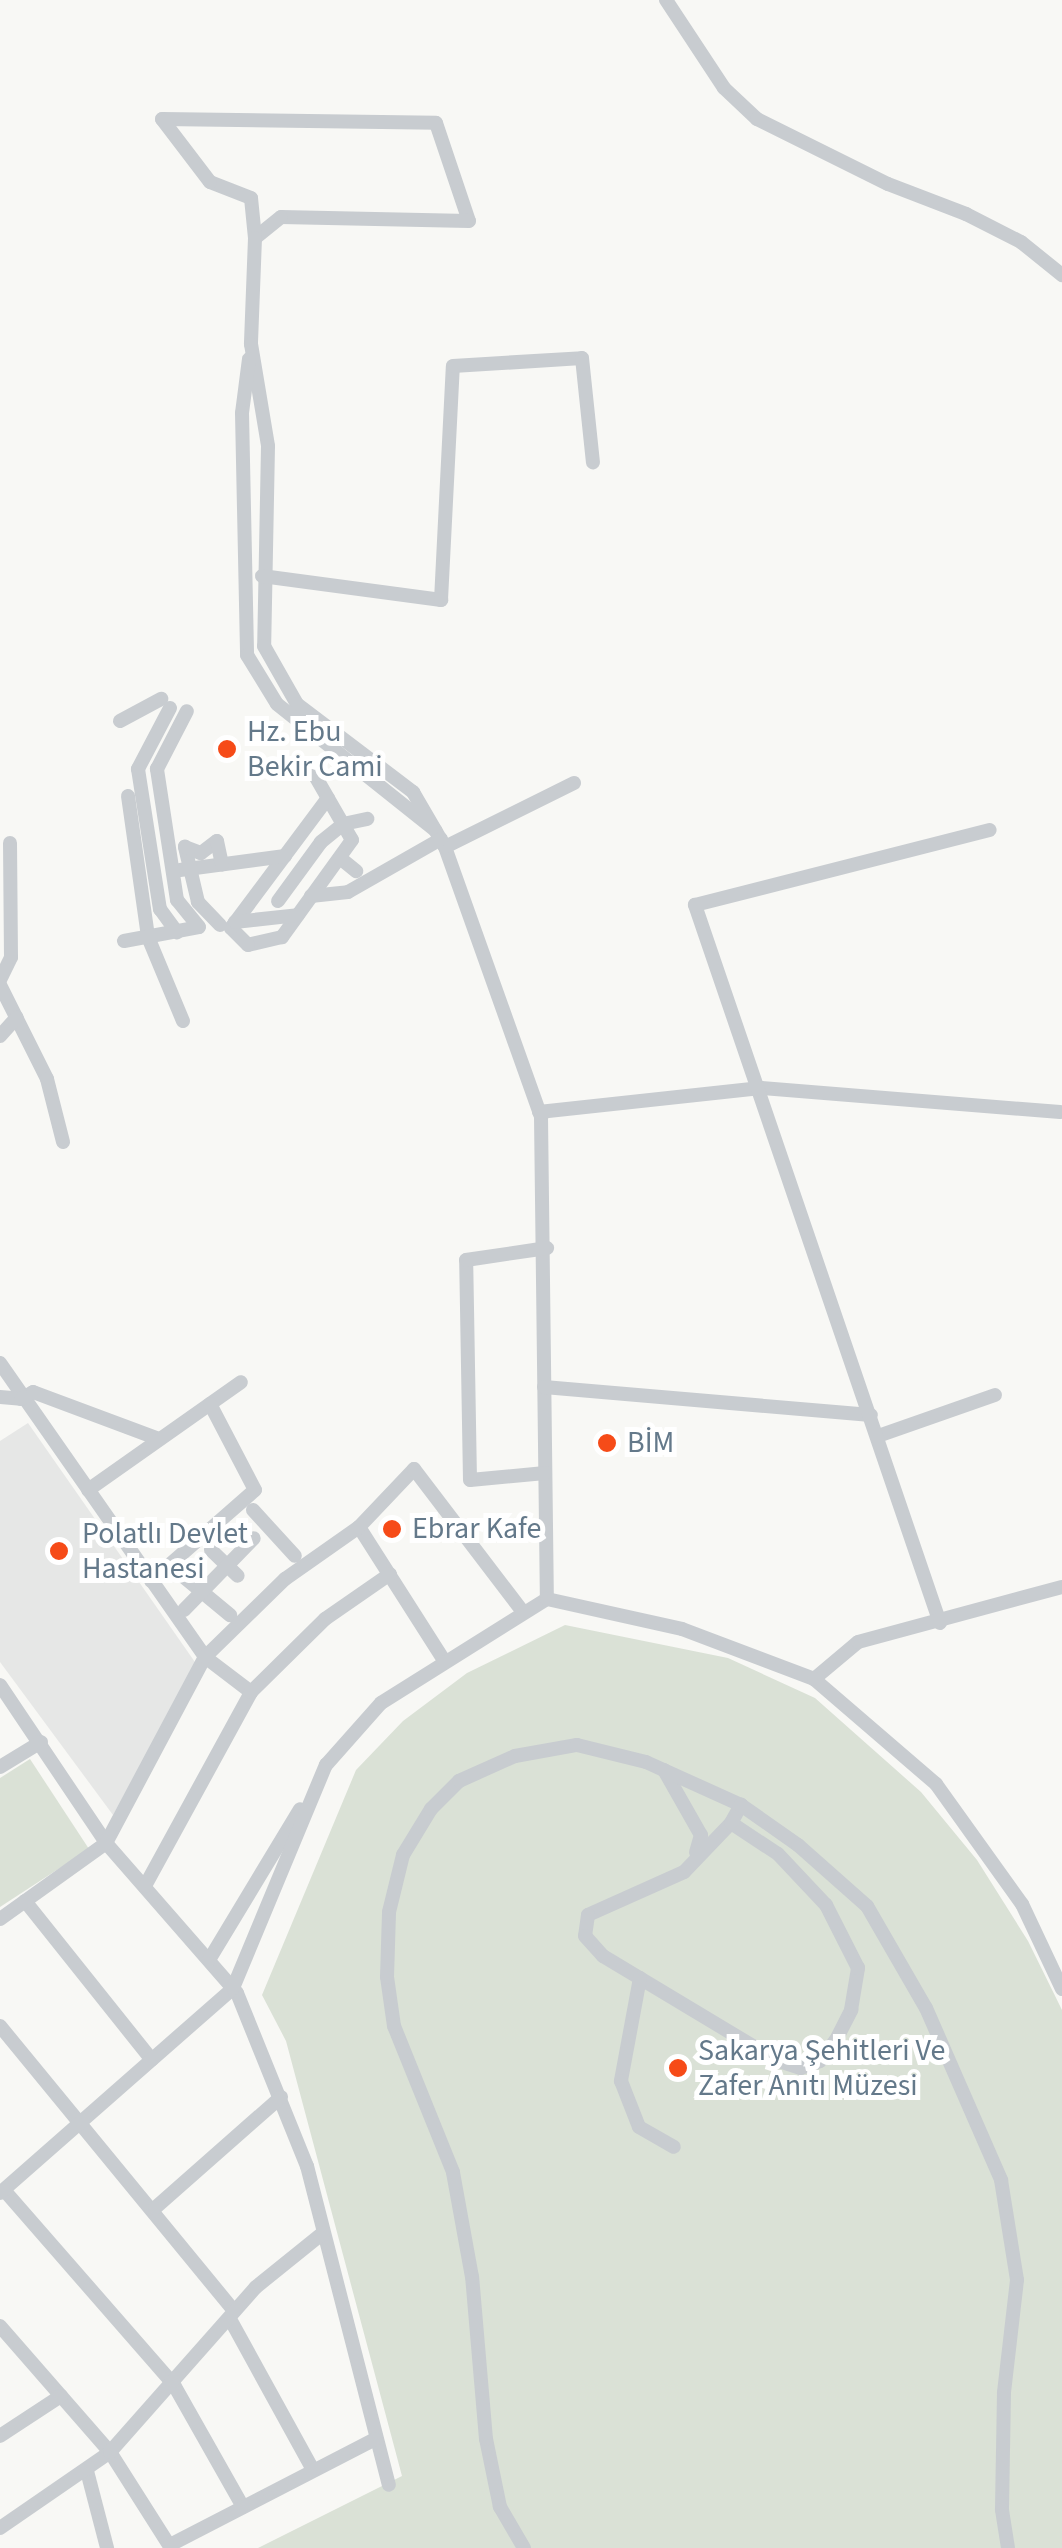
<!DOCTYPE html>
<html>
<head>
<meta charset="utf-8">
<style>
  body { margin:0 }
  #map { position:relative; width:1062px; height:2548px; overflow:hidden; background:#f8f8f5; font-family:"Source Sans 3",sans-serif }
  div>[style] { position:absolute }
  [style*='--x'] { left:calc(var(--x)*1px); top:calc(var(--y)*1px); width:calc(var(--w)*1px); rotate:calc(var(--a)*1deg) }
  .built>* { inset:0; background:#e6e7e6 }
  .green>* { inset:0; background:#dae1d6 }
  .street>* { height:14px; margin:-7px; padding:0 7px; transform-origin:7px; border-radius:7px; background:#c8ccd0 }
  .dots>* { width:28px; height:28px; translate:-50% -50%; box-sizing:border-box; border:5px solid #fff; border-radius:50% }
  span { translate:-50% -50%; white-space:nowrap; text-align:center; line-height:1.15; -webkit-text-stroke:10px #fff; paint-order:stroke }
  .poi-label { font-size:30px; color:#64798a }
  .left { translate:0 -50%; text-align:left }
</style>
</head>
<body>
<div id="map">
  <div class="built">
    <i style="clip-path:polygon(28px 1423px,197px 1665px,113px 1815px,0 1662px,0 1441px)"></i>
  </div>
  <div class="green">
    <i style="clip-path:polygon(565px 1625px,728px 1658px,815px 1698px,921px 1792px,977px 1860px,1028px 1941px,1062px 2010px,1062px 2548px,258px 2548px,402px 2476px,286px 2041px,262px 1995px,356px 1770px,403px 1721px,467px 1673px)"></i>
    <i style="clip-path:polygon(30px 1759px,89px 1849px,0 1907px,0 1778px)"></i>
  </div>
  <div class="street">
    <i style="--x:666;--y:0;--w:105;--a:56.6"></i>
    <i style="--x:724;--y:88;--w:45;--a:43.2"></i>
    <i style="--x:757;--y:119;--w:146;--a:26.4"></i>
    <i style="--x:888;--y:184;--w:84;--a:21"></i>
    <i style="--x:966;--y:214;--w:62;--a:27"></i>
    <i style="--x:1021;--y:242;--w:53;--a:38.8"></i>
    <i style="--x:162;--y:119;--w:274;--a:0.8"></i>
    <i style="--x:436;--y:123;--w:103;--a:71.4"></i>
    <i style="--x:469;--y:221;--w:188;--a:-178.8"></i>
    <i style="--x:281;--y:217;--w:33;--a:141"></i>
    <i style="--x:255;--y:238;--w:40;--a:-95.7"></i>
    <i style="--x:251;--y:198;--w:44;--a:-158.7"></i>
    <i style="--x:210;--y:182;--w:79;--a:-127.3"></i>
    <i style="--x:255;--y:238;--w:106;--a:92.2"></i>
    <i style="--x:251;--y:344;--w:103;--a:80.5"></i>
    <i style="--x:268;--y:446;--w:200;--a:91.1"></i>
    <i style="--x:264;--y:646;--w:67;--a:60.4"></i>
    <i style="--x:297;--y:704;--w:146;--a:37.2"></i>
    <i style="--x:413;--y:792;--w:64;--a:59.8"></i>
    <i style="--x:445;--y:847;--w:287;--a:70.4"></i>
    <i style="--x:541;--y:1117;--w:482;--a:89.3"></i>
    <i style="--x:249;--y:359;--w:54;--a:97.4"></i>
    <i style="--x:242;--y:413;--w:242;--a:88.8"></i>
    <i style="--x:247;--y:655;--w:57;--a:58.5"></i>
    <i style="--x:277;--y:704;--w:203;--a:38.6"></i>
    <i style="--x:262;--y:576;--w:181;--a:7.6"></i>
    <i style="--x:441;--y:600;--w:234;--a:-87.1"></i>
    <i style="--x:453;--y:366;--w:129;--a:-3.5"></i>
    <i style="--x:582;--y:358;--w:105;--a:84"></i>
    <i style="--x:170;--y:708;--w:69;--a:117.7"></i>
    <i style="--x:138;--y:769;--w:142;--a:81.1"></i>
    <i style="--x:160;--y:909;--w:29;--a:54"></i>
    <i style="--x:120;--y:721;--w:47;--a:-28.2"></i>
    <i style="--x:310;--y:767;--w:84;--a:60.1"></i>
    <i style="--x:352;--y:840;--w:120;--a:125.8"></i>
    <i style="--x:282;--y:937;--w:35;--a:167"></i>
    <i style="--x:248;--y:945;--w:24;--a:-135"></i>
    <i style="--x:231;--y:928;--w:162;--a:-53.3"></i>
    <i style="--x:128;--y:796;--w:142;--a:81.9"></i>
    <i style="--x:148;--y:937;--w:91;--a:67.4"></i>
    <i style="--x:445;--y:847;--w:144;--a:-26.4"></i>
    <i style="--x:340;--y:858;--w:21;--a:39"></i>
    <i style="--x:180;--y:870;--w:106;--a:-7.6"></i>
    <i style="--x:311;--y:896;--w:37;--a:-6"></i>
    <i style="--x:348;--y:892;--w:107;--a:-29.7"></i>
    <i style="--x:278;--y:901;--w:73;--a:-53.9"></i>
    <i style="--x:321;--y:842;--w:28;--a:-39"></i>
    <i style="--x:343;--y:824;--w:25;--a:-12"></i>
    <i style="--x:235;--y:922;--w:63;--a:-6.3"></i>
    <i style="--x:220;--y:925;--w:32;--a:-134"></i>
    <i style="--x:198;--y:902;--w:57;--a:-103.3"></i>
    <i style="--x:185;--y:847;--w:17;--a:21"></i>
    <i style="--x:201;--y:853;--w:20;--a:-37"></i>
    <i style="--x:217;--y:841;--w:24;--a:78"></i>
    <i style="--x:124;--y:941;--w:76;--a:-10.6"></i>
    <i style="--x:199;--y:927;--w:35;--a:-129"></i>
    <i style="--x:177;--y:900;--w:133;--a:-98.7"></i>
    <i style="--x:157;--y:769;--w:65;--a:-62.7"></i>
    <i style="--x:0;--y:980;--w:25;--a:-64"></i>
    <i style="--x:11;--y:957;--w:114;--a:-90.5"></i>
    <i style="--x:0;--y:985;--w:105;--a:63.4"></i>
    <i style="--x:47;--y:1079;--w:65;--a:75.7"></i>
    <i style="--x:0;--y:1036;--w:25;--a:-48"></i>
    <i style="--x:539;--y:1112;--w:223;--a:-6.2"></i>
    <i style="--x:761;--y:1088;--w:300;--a:4.6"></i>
    <i style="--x:0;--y:1363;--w:358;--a:55.1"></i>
    <i style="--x:205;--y:1657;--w:58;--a:37.3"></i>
    <i style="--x:544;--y:1387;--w:328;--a:4.9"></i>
    <i style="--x:0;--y:1397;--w:21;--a:5"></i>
    <i style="--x:21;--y:1399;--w:14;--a:-30"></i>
    <i style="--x:33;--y:1392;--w:134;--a:20.5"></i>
    <i style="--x:878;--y:1436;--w:124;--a:-19.3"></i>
    <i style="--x:545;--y:1473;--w:75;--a:174.7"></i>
    <i style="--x:470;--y:1480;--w:220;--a:-91"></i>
    <i style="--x:466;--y:1260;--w:82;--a:-8.4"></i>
    <i style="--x:88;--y:1490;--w:187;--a:-35.2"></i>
    <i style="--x:253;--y:1510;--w:62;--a:47.6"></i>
    <i style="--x:359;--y:1527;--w:156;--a:57.5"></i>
    <i style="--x:211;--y:1550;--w:37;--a:44"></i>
    <i style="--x:184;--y:1577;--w:60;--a:39.6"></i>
    <i style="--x:151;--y:1581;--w:138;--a:-41.2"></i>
    <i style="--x:255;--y:1490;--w:97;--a:-117.6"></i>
    <i style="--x:184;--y:1610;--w:100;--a:-45.8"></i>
    <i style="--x:940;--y:1623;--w:759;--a:-108.84"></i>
    <i style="--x:695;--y:905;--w:304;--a:-14.3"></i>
    <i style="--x:814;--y:1679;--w:57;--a:-40.1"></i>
    <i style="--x:858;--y:1642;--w:211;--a:-15.1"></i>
    <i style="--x:0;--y:1685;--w:190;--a:56.1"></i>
    <i style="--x:106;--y:1843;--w:199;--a:48.9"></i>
    <i style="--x:237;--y:1993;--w:187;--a:68"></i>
    <i style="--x:307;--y:2166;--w:329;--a:75.6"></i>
    <i style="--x:0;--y:1767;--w:48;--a:-31.4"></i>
    <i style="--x:664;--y:1770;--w:75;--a:60.4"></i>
    <i style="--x:701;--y:1835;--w:18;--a:106"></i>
    <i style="--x:731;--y:1823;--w:68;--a:133.8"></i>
    <i style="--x:684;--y:1872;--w:105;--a:155.9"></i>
    <i style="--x:588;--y:1915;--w:21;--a:98"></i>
    <i style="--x:585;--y:1936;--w:27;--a:48"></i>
    <i style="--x:603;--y:1956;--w:202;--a:31"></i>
    <i style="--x:776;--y:2060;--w:26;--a:18"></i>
    <i style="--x:801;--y:2068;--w:20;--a:-20"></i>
    <i style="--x:820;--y:2061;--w:26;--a:-53"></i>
    <i style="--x:836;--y:2040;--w:34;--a:-63"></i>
    <i style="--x:851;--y:2010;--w:43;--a:-80.5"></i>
    <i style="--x:858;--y:1968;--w:71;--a:-116.9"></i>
    <i style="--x:826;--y:1905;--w:70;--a:-133.3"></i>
    <i style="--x:778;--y:1854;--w:56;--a:-146.6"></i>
    <i style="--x:731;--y:1823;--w:21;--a:-61"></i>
    <i style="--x:145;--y:1886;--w:221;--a:-61.3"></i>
    <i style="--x:251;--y:1692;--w:104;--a:-44.6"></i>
    <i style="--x:325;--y:1619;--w:79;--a:-34.7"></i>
    <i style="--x:25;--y:1901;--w:203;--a:51.4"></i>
    <i style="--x:0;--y:1919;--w:130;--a:-35.6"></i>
    <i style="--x:106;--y:1843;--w:211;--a:-62"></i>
    <i style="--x:205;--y:1657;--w:112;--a:-44.3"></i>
    <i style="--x:285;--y:1579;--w:90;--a:-35.1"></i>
    <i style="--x:359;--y:1527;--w:80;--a:-46.5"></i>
    <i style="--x:414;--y:1469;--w:178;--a:52.7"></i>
    <i style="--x:209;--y:1960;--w:176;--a:-58.9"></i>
    <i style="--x:640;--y:1978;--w:105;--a:100.5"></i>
    <i style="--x:621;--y:2081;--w:49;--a:68.6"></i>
    <i style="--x:639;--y:2127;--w:40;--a:29.7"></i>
    <i style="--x:0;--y:2026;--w:369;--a:50.6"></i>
    <i style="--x:4;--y:2190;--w:259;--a:48.9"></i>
    <i style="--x:174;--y:2385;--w:140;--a:60.5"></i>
    <i style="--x:0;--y:2193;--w:310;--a:-41.3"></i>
    <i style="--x:233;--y:1988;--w:242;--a:-67.4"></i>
    <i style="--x:326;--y:1765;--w:83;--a:-48.4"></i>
    <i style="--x:381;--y:1703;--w:196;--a:-32.1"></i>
    <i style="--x:547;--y:1599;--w:138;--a:12.5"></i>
    <i style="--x:682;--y:1629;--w:141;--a:20.7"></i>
    <i style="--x:814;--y:1679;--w:161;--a:40.7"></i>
    <i style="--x:936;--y:1784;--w:148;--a:54.4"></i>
    <i style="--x:1022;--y:1904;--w:94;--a:64.8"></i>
    <i style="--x:155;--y:2208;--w:168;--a:-41.4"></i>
    <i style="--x:230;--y:2319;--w:172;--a:61.2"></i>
    <i style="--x:0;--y:2326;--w:167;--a:48.9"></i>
    <i style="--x:110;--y:2452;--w:114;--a:57.6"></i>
    <i style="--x:0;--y:2436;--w:73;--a:-33.3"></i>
    <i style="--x:87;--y:2471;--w:80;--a:75.4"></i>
    <i style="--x:0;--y:2528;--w:134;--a:-34.6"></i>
    <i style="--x:110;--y:2452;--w:220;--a:-48.5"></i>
    <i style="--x:256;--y:2287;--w:86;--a:-38.9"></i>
    <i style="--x:170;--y:2545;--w:231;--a:-27.3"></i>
    <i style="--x:524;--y:2548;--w:48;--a:-120.3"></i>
    <i style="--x:500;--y:2507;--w:69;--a:-101.6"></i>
    <i style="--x:486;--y:2439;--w:163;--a:-94.9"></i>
    <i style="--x:472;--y:2277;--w:107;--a:-100.3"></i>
    <i style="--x:453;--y:2172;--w:157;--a:-112"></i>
    <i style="--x:394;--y:2026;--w:49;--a:-98.1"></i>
    <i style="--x:387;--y:1977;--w:65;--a:-88.2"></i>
    <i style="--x:389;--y:1912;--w:59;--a:-76.2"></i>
    <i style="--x:403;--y:1855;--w:54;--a:-58.7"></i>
    <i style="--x:431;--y:1809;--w:40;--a:-45"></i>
    <i style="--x:459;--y:1781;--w:61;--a:-24.1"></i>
    <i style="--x:515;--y:1756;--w:63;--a:-10.1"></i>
    <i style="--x:577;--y:1745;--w:71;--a:13.8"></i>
    <i style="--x:646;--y:1762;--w:104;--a:24.4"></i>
    <i style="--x:741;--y:1805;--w:70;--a:35.1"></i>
    <i style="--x:798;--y:1845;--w:92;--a:41.5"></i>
    <i style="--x:867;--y:1906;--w:118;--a:60"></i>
    <i style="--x:926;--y:2008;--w:188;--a:66.4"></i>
    <i style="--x:1001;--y:2180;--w:101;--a:80.9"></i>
    <i style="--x:1017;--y:2280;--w:114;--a:96.6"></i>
    <i style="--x:1004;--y:2393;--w:117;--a:91"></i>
    <i style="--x:1002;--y:2510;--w:38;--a:81"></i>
  </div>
  <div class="dots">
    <i style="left:227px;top:749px;background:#f64b18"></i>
    <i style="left:607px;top:1443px;background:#f64b18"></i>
    <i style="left:392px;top:1529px;background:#f64b18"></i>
    <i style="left:59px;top:1551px;background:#f64b18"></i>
    <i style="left:678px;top:2068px;background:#f64b18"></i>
  </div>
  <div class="poi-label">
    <span class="left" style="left:247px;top:749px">Hz. Ebu<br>Bekir Cami</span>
    <span class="left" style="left:627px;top:1443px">BİM</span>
    <span class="left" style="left:412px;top:1529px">Ebrar Kafe</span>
    <span class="left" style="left:82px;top:1551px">Polatlı Devlet<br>Hastanesi</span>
    <span class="left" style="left:698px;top:2068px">Sakarya Şehitleri Ve<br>Zafer Anıtı Müzesi</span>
  </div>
</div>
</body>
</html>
